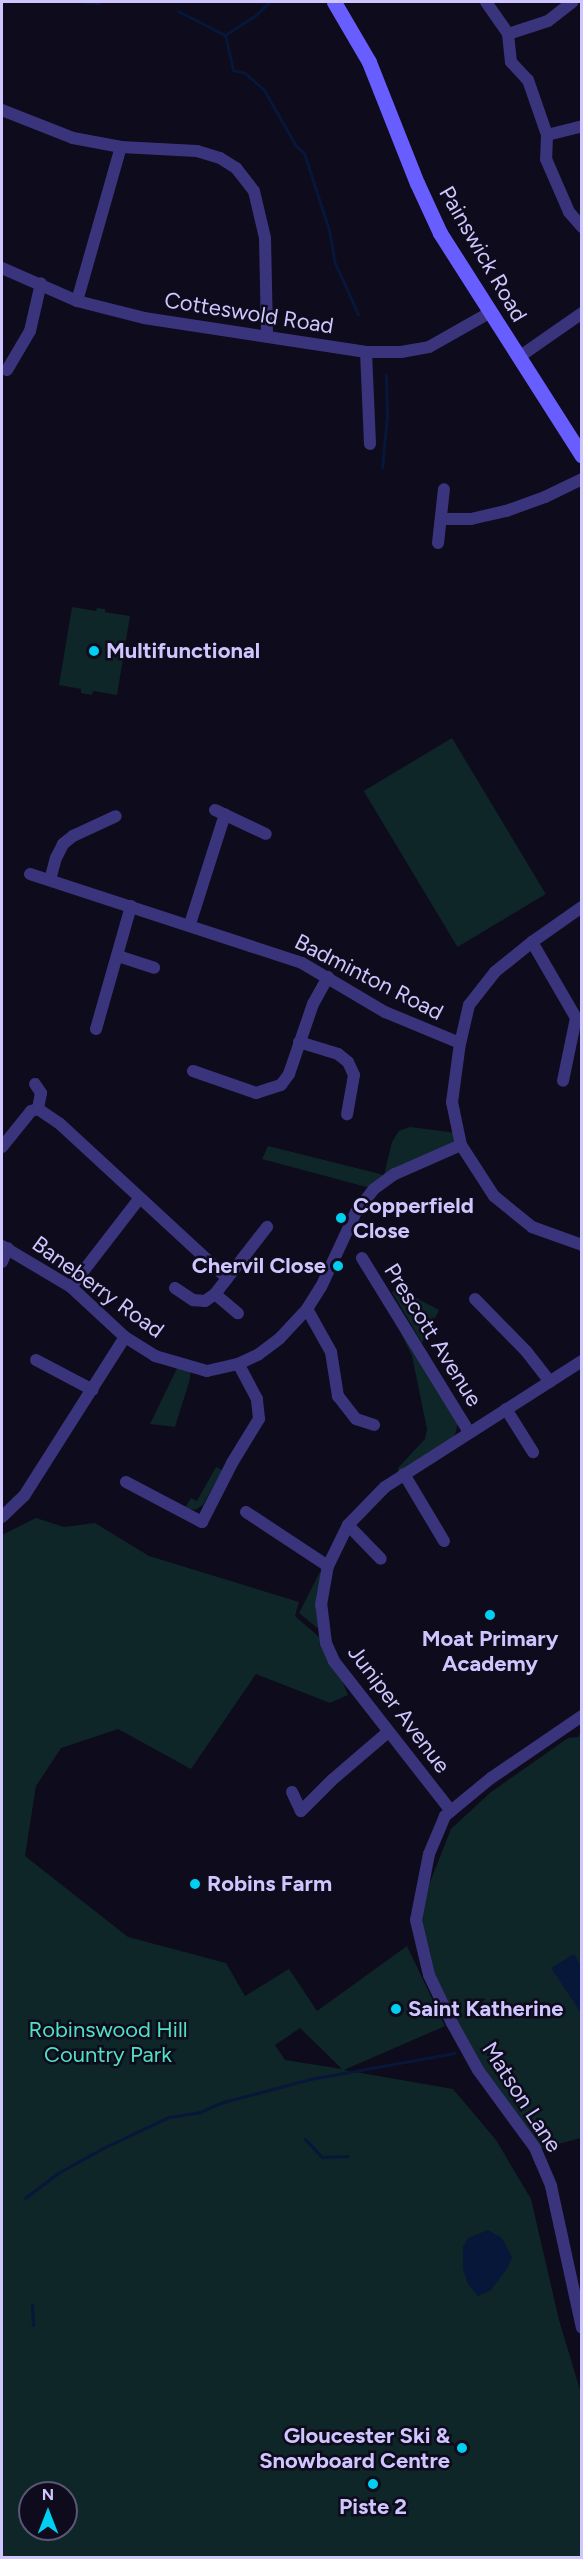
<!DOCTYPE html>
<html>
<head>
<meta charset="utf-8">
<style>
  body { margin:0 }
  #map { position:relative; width:583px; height:2559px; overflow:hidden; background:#0e0b1c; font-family:Figtree,sans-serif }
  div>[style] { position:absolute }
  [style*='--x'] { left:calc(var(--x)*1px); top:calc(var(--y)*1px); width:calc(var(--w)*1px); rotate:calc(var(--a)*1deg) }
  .green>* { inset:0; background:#0e2627; transform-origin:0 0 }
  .water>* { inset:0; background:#071739 }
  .stream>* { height:3px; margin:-1.5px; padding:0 1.5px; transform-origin:1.5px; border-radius:1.5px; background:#071739 }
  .minor>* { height:12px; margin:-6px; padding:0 6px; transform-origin:6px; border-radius:6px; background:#3a347d }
  .secondary>* { height:15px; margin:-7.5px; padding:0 7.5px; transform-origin:7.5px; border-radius:7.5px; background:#685dff }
  .dots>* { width:16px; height:16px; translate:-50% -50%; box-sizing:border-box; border:3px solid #0e0b1c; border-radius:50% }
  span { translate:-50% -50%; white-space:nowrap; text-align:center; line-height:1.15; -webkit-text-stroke:5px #0e0b1c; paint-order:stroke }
  .street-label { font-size:22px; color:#cfc6ff }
  .poi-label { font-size:22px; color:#cfc6ff; font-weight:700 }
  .left { translate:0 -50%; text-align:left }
  .right { translate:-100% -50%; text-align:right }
  .park-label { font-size:22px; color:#50e1c3 }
  .frame { position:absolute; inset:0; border:3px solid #cfc6ff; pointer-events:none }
  .north { position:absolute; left:18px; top:2481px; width:60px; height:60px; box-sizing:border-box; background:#0e0b1c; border:2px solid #5b5677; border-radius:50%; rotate:0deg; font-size:16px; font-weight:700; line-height:24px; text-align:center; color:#cfc6ff }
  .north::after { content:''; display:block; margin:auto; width:21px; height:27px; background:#00cff1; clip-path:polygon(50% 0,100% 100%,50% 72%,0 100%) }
</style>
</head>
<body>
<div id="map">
  <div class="green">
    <i style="clip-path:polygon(72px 607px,96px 611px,97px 608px,105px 609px,105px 612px,130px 616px,117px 695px,93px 691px,92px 695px,81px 693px,81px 689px,59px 685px)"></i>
    <i style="left:452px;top:738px;width:182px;height:103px;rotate:59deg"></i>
    <i style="clip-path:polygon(410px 1127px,457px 1133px,461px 1145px,374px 1189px,262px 1159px,268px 1146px,384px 1175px,392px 1142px,399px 1131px)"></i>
    <i style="clip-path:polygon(399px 1289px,439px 1310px,422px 1343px,392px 1292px)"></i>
    <i style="clip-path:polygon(396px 1323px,457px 1421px,457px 1427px,454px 1438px,398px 1473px,398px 1468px,425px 1439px,427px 1429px,412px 1356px)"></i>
    <i style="clip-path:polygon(179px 1364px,190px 1367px,190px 1379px,175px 1427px,150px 1424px)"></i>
    <i style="clip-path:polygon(216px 1467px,222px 1470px,203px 1505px,195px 1510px,185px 1508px,191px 1498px,197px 1501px)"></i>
    <i style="clip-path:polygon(evenodd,36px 1518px,64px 1527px,95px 1523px,149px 1556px,299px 1602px,295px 1616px,326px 1643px,319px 1643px,334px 1661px,348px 1695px,330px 1703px,256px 1674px,191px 1769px,118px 1729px,61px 1748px,36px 1786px,25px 1856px,128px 1937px,226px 1963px,245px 1996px,289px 1969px,317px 2011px,407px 1946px,445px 2026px,344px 2070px,453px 2089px,496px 2140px,531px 2199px,559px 2320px,581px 2393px,582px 2550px,579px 2558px,2px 2558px,2px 1535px,36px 1518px,300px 2028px,342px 2069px,285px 2060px,275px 2045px,300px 2028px,36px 1518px,30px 2493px,66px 2493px,66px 2529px,30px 2529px,30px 2493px)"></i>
    <i style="clip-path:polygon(320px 1572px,322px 1574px,321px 1631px,299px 1613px)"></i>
    <i style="clip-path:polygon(581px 1732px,581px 2138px,542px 2148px,479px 2068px,440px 1994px,422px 1927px,423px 1900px,451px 1829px,491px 1792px,568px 1738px,578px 1737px)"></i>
  </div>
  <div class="water">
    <i style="clip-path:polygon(574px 1954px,581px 1966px,581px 2013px,551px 1968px)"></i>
    <i style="clip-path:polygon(488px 2230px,502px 2238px,512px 2257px,507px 2269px,490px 2291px,478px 2296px,468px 2284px,463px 2269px,463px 2247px,468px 2238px)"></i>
  </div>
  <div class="stream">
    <i style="--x:84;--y:2;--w:15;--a:4"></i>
    <i style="--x:178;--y:11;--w:53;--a:27.1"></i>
    <i style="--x:225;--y:35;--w:36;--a:77"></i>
    <i style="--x:233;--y:70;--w:12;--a:14"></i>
    <i style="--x:245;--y:73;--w:25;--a:42"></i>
    <i style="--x:264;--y:90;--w:64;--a:60.3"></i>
    <i style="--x:296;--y:146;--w:11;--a:41"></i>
    <i style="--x:304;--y:153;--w:81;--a:72"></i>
    <i style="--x:329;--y:230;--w:34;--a:80"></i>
    <i style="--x:335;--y:263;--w:56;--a:65.7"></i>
    <i style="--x:225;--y:35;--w:37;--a:-33"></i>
    <i style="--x:256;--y:15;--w:18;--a:-45"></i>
    <i style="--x:382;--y:467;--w:50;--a:-84.3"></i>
    <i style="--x:387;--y:417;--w:42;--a:-91.4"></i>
    <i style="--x:305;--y:2139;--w:25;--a:47"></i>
    <i style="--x:322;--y:2157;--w:26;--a:-2"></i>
    <i style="--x:25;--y:2198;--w:41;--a:-37.1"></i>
    <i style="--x:58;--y:2173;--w:51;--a:-29.1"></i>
    <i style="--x:103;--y:2148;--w:73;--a:-25.2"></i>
    <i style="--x:169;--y:2117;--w:31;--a:-9"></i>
    <i style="--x:200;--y:2112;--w:22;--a:-24"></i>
    <i style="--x:220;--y:2103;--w:93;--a:-14.9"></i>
    <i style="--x:310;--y:2079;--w:147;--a:-10.2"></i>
    <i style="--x:32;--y:2305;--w:20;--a:87"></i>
  </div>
  <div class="minor">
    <i style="--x:486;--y:2;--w:39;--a:55"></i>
    <i style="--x:508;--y:34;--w:28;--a:84"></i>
    <i style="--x:511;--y:62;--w:25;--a:47"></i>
    <i style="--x:528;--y:80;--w:58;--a:70.9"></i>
    <i style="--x:547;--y:135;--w:24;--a:92"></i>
    <i style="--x:546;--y:159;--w:58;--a:66.5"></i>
    <i style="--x:569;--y:212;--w:20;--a:49"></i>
    <i style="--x:508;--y:34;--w:42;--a:-18"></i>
    <i style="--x:548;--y:21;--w:31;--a:-38"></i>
    <i style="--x:2;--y:110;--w:76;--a:21.5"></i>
    <i style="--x:73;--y:138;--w:49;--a:10.6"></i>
    <i style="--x:547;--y:135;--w:36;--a:-14"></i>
    <i style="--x:2;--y:268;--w:82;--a:23.7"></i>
    <i style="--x:77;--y:301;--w:69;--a:14.2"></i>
    <i style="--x:144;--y:318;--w:225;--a:8.7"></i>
    <i style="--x:366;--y:352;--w:35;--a:0"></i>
    <i style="--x:401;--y:352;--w:28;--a:-10"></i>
    <i style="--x:429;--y:347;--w:69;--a:-29.5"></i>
    <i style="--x:77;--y:301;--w:160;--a:-74.1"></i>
    <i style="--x:121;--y:147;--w:76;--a:3"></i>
    <i style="--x:197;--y:151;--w:24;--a:17"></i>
    <i style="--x:220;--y:158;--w:19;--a:32"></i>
    <i style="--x:236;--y:168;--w:29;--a:52"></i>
    <i style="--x:254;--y:191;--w:48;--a:76.8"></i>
    <i style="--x:265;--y:238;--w:98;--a:88.8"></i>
    <i style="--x:366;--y:352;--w:92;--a:87.5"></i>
    <i style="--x:519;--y:357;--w:77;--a:-34.9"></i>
    <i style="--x:7;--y:370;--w:45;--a:-59.5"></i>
    <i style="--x:30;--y:331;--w:49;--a:-77.1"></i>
    <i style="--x:441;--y:519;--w:30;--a:0"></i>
    <i style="--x:471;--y:519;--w:36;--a:-13"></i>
    <i style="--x:506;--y:511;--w:41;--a:-19.7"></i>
    <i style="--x:545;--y:497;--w:41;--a:-25.9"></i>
    <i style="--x:438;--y:543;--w:54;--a:-83.7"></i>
    <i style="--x:215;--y:810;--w:56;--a:25.2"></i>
    <i style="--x:30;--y:874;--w:286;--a:18.1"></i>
    <i style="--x:302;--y:963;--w:96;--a:30.6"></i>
    <i style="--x:385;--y:1012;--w:81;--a:22.5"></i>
    <i style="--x:50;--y:880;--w:23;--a:-75"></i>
    <i style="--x:56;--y:858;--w:16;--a:-63"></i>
    <i style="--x:63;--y:844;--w:13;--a:-39"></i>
    <i style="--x:73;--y:836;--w:47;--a:-24.9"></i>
    <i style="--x:582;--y:907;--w:61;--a:145"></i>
    <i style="--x:532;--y:942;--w:48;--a:141"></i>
    <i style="--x:495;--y:972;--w:42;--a:128.2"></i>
    <i style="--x:469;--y:1005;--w:39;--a:103"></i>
    <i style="--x:460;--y:1043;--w:60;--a:97.7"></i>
    <i style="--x:452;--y:1102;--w:44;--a:78.2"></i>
    <i style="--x:461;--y:1145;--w:61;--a:57.1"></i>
    <i style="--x:494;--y:1196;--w:49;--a:39.2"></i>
    <i style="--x:532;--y:1227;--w:53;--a:19.8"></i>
    <i style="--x:190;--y:924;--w:115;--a:-72.3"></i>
    <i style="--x:532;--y:942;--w:88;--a:59.9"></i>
    <i style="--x:576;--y:1018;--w:64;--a:101.7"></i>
    <i style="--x:118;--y:956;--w:38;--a:18"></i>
    <i style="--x:96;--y:1029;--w:128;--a:-74.1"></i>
    <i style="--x:299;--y:1042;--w:41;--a:17.1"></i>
    <i style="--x:338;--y:1054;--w:13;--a:39"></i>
    <i style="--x:348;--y:1062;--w:14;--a:65"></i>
    <i style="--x:354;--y:1075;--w:40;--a:100"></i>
    <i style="--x:193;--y:1071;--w:67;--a:19.2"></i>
    <i style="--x:256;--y:1093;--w:26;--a:-18"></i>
    <i style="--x:281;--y:1085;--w:14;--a:-54"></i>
    <i style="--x:289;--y:1074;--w:74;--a:-71.1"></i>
    <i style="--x:313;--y:1004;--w:31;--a:-61"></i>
    <i style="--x:35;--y:1084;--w:11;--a:56"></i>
    <i style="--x:41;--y:1093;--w:16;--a:101"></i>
    <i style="--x:2;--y:1147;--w:46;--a:-51.1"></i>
    <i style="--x:31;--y:1111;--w:7;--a:-16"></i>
    <i style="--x:38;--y:1109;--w:25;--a:34"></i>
    <i style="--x:59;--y:1123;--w:229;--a:42.7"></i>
    <i style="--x:2;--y:1246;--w:80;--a:30.7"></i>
    <i style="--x:71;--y:1287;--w:74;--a:42.8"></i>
    <i style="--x:125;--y:1337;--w:36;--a:32"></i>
    <i style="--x:155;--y:1356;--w:54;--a:16.1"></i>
    <i style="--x:207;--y:1371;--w:32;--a:-13"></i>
    <i style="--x:238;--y:1364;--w:23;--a:-25"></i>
    <i style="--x:259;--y:1354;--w:26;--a:-37"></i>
    <i style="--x:280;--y:1338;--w:40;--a:-47"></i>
    <i style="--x:307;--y:1309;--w:26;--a:-58"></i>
    <i style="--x:321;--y:1287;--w:83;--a:-65"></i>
    <i style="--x:356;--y:1212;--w:29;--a:-52"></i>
    <i style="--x:374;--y:1189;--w:26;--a:-36"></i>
    <i style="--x:395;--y:1174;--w:72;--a:-23.7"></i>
    <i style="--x:362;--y:1258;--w:204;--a:58.4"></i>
    <i style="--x:2;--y:1262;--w:15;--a:-67"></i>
    <i style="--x:71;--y:1287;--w:111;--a:-52.3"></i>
    <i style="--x:175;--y:1288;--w:22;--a:34"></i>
    <i style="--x:193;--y:1300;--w:12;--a:5"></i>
    <i style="--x:205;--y:1301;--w:12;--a:-35"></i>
    <i style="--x:215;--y:1294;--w:85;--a:-52.2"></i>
    <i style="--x:215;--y:1294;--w:30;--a:40"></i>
    <i style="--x:475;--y:1299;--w:73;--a:45.6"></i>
    <i style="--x:526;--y:1351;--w:39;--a:52"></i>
    <i style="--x:307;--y:1309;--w:49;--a:60.8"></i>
    <i style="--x:331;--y:1352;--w:45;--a:81"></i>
    <i style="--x:338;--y:1396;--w:29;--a:52"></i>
    <i style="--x:356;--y:1419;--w:19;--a:18"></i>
    <i style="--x:36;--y:1360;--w:64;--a:27.8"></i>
    <i style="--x:506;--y:1409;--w:51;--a:57.9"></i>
    <i style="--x:404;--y:1474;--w:78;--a:59.2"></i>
    <i style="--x:126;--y:1482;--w:86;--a:27.8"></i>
    <i style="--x:202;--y:1522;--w:66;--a:-63"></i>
    <i style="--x:232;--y:1463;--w:52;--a:-58.5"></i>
    <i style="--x:259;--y:1419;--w:20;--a:-96"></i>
    <i style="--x:257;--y:1399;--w:40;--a:-118"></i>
    <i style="--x:246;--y:1512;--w:98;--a:33.4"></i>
    <i style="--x:2;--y:1517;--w:30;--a:-44"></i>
    <i style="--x:24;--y:1496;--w:188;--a:-57.6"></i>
    <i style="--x:348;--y:1525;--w:47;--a:45.9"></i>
    <i style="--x:582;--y:1716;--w:110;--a:145.7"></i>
    <i style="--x:491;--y:1778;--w:60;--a:140.4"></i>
    <i style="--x:445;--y:1816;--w:41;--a:112.8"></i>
    <i style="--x:429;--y:1854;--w:67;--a:101.1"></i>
    <i style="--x:416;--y:1920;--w:57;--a:76.7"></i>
    <i style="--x:429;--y:1975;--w:53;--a:64.4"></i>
    <i style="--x:452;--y:2023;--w:54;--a:61"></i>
    <i style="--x:478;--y:2070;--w:97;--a:53.8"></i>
    <i style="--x:535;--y:2148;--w:15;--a:67"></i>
    <i style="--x:541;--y:2162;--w:26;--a:67"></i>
    <i style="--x:551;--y:2186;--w:145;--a:77.7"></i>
    <i style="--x:292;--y:1792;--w:21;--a:65"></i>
    <i style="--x:301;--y:1811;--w:44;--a:-45"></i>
    <i style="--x:332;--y:1780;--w:74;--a:-40.6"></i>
    <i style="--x:451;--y:1811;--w:190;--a:-128"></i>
    <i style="--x:334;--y:1661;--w:20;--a:-114"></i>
    <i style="--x:326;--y:1643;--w:38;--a:-97"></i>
    <i style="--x:321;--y:1605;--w:40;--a:-80"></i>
    <i style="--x:328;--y:1566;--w:46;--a:-64"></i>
    <i style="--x:348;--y:1525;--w:53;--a:-45.8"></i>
    <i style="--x:385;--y:1487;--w:234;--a:-32.6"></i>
  </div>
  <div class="secondary">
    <i style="--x:334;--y:2;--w:69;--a:59.7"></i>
    <i style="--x:369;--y:62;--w:130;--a:68.4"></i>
    <i style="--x:417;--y:183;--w:55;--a:65.3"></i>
    <i style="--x:440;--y:233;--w:264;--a:57.5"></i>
  </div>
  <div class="dots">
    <i style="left:94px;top:651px;background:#00cff1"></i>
    <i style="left:341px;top:1218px;background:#00cff1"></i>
    <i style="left:338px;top:1266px;background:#00cff1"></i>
    <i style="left:490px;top:1615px;background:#00cff1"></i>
    <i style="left:195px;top:1884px;background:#00cff1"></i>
    <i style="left:396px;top:2009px;background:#00cff1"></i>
    <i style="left:462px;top:2448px;background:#00cff1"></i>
    <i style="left:373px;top:2484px;background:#00cff1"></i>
  </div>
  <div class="street-label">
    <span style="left:483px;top:254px;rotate:60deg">Painswick Road</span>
    <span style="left:249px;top:313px;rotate:9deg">Cotteswold Road</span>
    <span style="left:369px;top:977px;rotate:27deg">Badminton Road</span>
    <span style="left:98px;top:1287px;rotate:36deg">Baneberry Road</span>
    <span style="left:433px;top:1335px;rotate:58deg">Prescott Avenue</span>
    <span style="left:399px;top:1709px;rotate:53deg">Juniper Avenue</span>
    <span style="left:522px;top:2097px;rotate:57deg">Matson Lane</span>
  </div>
  <div class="poi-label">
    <span class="left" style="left:106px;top:651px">Multifunctional</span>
    <span class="left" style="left:353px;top:1218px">Copperfield<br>Close</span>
    <span class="right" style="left:326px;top:1266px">Chervil Close</span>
    <span style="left:490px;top:1651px">Moat Primary<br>Academy</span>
    <span class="left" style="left:207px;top:1884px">Robins Farm</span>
    <span class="left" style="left:408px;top:2009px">Saint Katherine</span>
    <span class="right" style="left:450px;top:2448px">Gloucester Ski &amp;<br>Snowboard Centre</span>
    <span style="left:373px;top:2507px">Piste 2</span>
  </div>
  <div class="park-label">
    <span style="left:108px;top:2042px">Robinswood Hill<br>Country Park</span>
  </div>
  <div class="frame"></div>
  <div class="north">N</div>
</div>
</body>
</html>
